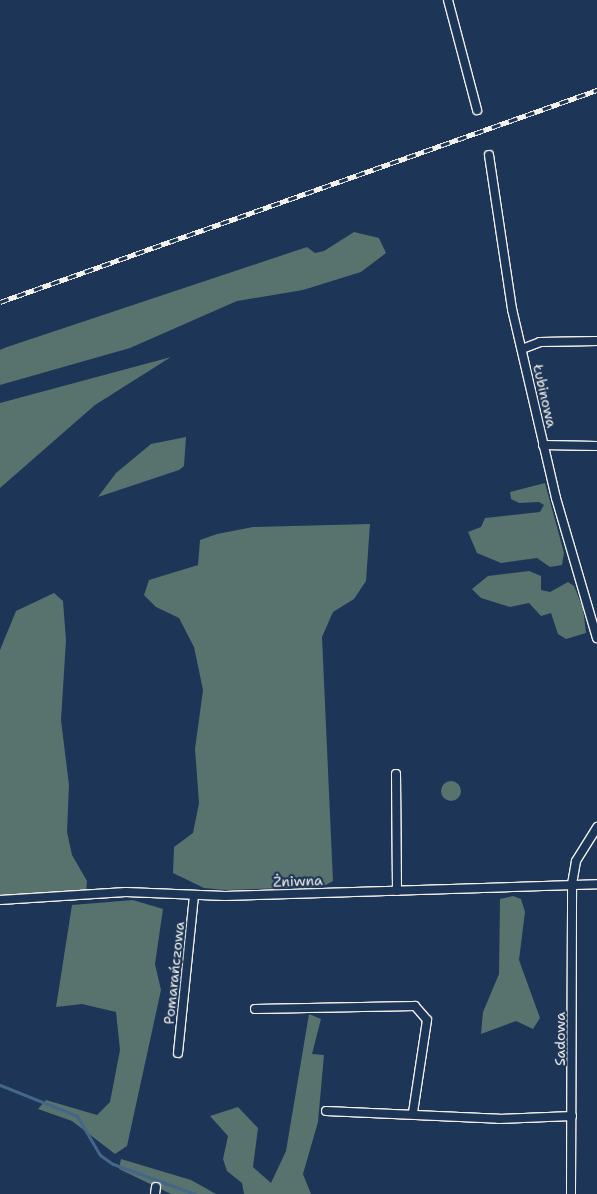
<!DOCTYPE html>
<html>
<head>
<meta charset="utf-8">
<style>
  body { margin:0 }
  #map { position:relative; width:597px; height:1194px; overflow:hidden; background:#1d3557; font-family:"Shantell Sans",sans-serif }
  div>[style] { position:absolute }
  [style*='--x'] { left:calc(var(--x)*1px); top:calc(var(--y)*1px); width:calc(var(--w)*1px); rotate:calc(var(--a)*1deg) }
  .green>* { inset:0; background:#58726e }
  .round { border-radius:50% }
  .stream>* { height:3px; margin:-1.5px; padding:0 1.5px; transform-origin:1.5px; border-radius:1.5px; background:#44668b }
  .roads { filter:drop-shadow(1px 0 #f4f1e8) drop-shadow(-1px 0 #f4f1e8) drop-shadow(0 1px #f4f1e8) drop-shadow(0 -1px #f4f1e8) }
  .street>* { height:8px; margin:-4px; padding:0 4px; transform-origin:4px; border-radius:4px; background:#1d3557 }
  .rail>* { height:5px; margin-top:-2.5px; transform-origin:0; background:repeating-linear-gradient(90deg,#1d3557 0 9px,#f4f1e8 0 18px); box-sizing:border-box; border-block:1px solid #f4f1e8 }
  span { translate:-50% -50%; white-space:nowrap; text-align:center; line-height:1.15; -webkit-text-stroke:4.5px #1d3557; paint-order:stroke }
  .street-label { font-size:14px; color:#f4f1e8 }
</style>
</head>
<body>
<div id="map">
  <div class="green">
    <i style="clip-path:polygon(354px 232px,379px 238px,386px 253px,361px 272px,303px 290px,237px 301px,130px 348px,0 385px,0 350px,7px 347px,307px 247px,315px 253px,324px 251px)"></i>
    <i style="clip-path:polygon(171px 357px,95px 405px,0 488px,0 403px)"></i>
    <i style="clip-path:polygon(186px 437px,184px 466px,179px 470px,98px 497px,116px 473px,151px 444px)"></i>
    <i style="clip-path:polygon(545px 483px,564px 553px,562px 565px,550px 567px,537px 558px,501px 563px,477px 553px,468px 532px,481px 527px,485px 518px,540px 512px,544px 505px,539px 502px,519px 503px,511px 499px,510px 492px)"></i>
    <i style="clip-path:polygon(370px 524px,366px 581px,354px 599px,333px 612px,322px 637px,333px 881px,322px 887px,225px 890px,204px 888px,173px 873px,174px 847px,193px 833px,199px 803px,195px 749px,203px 690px,194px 647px,179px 618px,156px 607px,144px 595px,149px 580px,198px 565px,200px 540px,217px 534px,253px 527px)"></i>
    <i style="clip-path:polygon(529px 571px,541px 576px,541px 590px,550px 592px,568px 582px,574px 586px,583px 608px,586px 633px,566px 639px,558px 634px,551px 613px,541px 616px,529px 603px,510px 607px,481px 598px,472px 589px,488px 576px)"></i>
    <i style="clip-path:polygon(54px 593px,63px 601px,66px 640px,61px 720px,69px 785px,67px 832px,72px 855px,87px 881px,86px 892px,0 897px,0 650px,16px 611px)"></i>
    <i class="round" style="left:441px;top:781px;width:20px;height:20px"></i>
    <i style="clip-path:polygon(513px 896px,521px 899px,525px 912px,519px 960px,540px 1018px,533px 1029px,516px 1021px,481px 1034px,483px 1012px,499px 974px,500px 899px)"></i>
    <i style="clip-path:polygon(133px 900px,163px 909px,155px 964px,161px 990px,127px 1146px,115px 1154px,72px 1121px,38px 1109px,46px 1100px,97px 1115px,110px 1102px,120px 1050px,116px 1012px,82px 1004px,56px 1007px,72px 905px)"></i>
    <i style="clip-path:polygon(309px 1014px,321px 1019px,312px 1054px,324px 1055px,318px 1122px,303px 1174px,311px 1194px,244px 1194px,242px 1183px,227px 1171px,223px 1159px,228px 1136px,210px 1116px,238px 1107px,258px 1128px,253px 1167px,271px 1183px,286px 1151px)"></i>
    <i style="clip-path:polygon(121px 1159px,191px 1180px,216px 1194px,171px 1194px,119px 1169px)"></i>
  </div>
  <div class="stream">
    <i style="--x:0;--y:1085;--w:83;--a:21.9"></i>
    <i style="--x:77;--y:1116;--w:45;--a:59.5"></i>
    <i style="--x:100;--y:1155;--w:16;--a:35"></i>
    <i style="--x:113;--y:1164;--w:87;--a:20.1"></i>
  </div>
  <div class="roads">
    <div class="street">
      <i style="--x:448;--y:0;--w:114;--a:75.2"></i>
      <i style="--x:489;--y:155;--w:156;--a:81.5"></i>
      <i style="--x:512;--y:309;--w:194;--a:76.9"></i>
      <i style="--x:556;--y:498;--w:146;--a:73.7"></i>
      <i style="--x:522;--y:349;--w:19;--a:-21"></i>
      <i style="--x:540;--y:342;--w:57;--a:-1"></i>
      <i style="--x:543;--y:445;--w:54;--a:1.1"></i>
      <i style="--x:396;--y:774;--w:117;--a:89.5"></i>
      <i style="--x:0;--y:900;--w:126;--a:-3.6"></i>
      <i style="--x:126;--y:892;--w:99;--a:2.3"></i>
      <i style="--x:225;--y:896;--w:372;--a:-1.8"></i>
      <i style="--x:255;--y:1009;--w:160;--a:-1.1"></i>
      <i style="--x:415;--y:1006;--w:18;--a:49"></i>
      <i style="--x:427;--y:1020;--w:94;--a:98.6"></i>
      <i style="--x:178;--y:1053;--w:158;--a:-84.2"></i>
      <i style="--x:326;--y:1111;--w:173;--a:2.6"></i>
      <i style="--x:499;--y:1119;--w:73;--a:-2.4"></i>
      <i style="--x:155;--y:1194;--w:7;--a:-82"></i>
      <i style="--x:571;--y:1194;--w:310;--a:-89.8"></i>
      <i style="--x:572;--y:884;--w:23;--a:-80"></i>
      <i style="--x:576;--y:861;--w:40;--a:-58"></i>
    </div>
  </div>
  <div class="rail">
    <i style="--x:0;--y:302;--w:634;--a:-19.55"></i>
  </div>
  <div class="street-label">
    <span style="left:545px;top:396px;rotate:77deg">Łubinowa</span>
    <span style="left:298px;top:881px;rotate:-2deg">Żniwna</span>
    <span style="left:174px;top:973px;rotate:-84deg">Pomarańczowa</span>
    <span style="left:560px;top:1039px;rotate:-90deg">Sadowa</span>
  </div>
</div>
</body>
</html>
